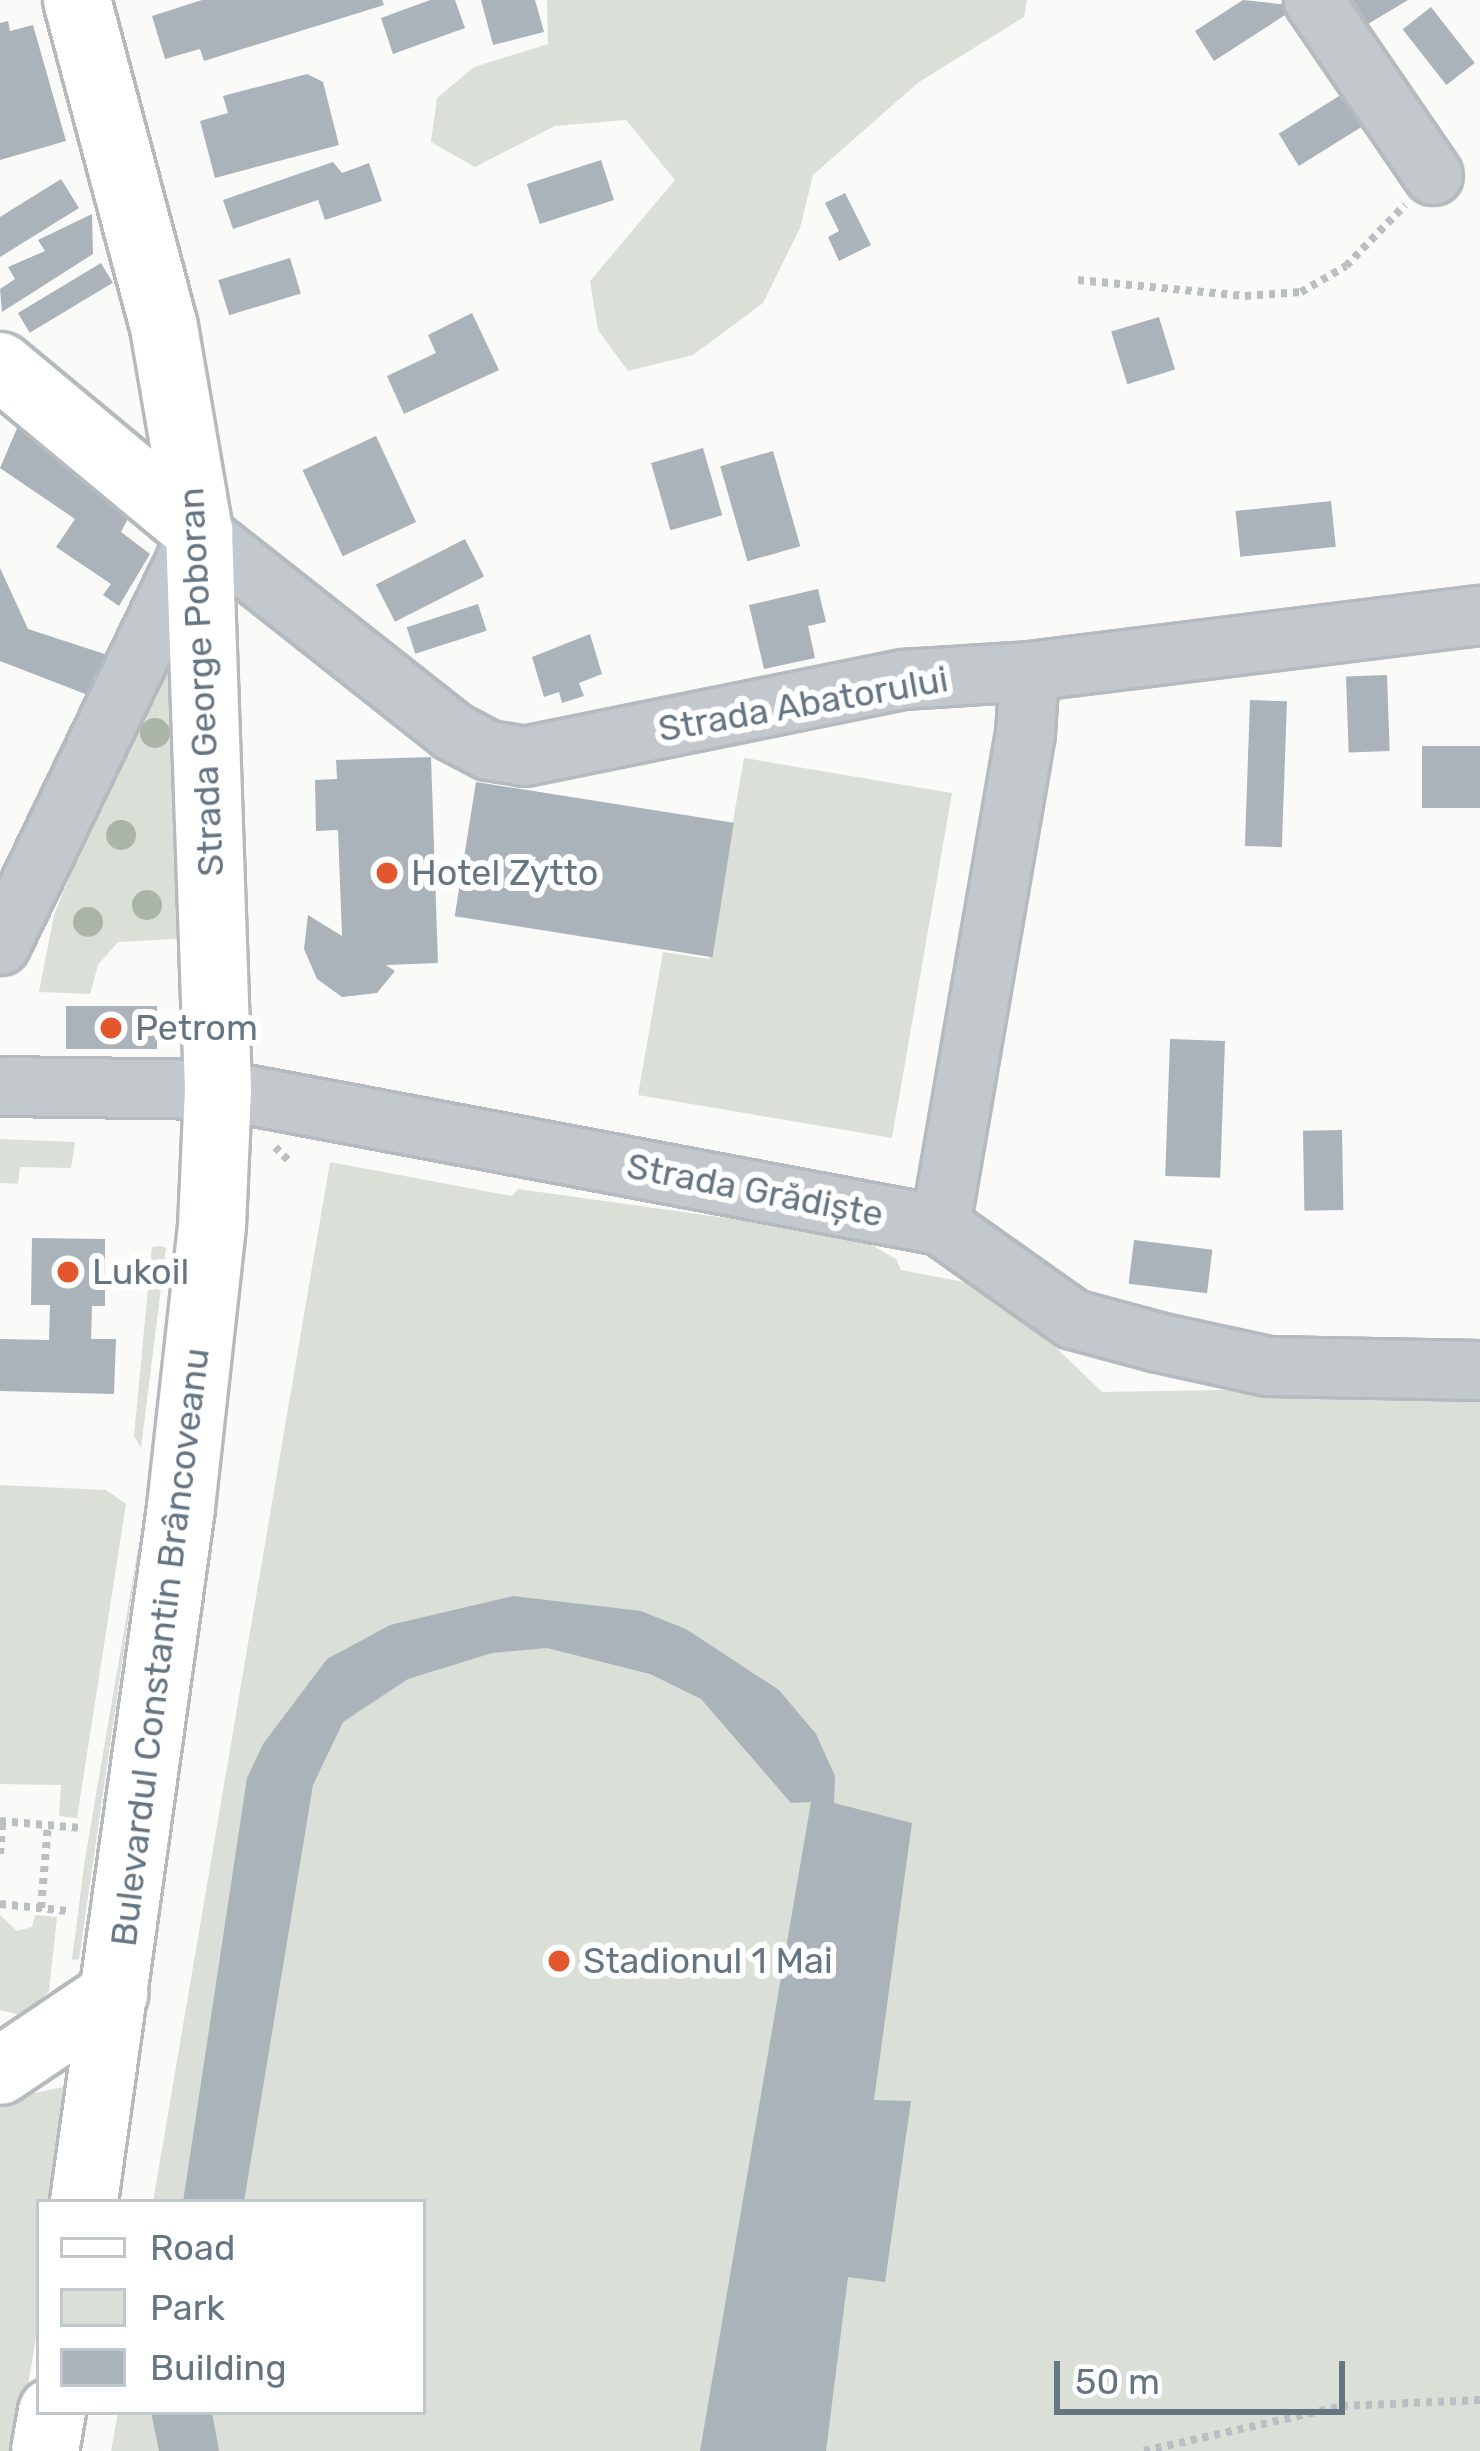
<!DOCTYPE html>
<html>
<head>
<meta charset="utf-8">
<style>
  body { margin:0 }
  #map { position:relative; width:1480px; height:2451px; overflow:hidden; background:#fafaf8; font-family:Rubik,sans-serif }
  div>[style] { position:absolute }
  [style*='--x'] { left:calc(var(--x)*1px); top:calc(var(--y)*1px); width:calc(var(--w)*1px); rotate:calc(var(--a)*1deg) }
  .green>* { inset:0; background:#dadfd7 }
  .building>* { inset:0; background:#aab3b9; transform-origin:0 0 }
  .path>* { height:8px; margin-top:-4px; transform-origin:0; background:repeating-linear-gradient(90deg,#bbbfc2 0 6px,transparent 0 12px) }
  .roads { filter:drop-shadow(3px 0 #b5babe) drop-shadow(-3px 0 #b5babe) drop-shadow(0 3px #b5babe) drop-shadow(0 -3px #b5babe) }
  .minor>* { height:57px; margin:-28.5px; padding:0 28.5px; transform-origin:28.5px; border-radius:28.5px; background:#c3c8cc }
  .major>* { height:66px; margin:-33px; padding:0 33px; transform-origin:33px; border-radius:33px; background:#fff }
  .trees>* { width:30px; height:30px; margin:-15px; border-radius:50%; background:#aab4a7 }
  .dots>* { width:33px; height:33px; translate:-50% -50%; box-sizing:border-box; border:6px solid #fff; border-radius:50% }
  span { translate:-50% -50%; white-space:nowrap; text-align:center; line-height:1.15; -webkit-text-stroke:12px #fff; paint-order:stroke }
  .street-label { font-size:36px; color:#657683 }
  .poi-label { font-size:36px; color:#657683 }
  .left { translate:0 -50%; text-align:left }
  .legend { position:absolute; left:36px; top:2199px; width:390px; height:216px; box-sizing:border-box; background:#fff; border:3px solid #c1c8cd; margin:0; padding:15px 21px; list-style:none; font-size:36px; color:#657683 }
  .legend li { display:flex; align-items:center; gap:24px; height:60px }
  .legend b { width:60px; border:3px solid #c1c8cd }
  .scale { position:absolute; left:1054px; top:2361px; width:291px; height:54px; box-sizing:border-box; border:6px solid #657683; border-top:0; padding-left:15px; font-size:36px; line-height:42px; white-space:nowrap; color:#657683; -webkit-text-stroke:9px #fff; paint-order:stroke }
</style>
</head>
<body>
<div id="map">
  <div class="green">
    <i style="clip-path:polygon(547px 0,1027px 0,1024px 17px,919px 82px,813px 175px,800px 228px,763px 303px,693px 355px,628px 371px,598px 330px,590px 281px,675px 180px,626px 120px,555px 126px,475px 167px,431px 142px,437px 98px,474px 67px,548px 44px)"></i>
    <i style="clip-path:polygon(173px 657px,182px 664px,176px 939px,118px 942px,98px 965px,90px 994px,39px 992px,54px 915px,153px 668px)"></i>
    <i style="clip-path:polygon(744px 758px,952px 793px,892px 1138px,638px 1095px,663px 952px,709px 959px)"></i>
    <i style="clip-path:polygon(0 1139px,75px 1142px,71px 1168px,20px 1167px,18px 1184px,0 1183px)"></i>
    <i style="clip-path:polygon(330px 1162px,512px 1196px,518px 1189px,856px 1236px,896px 1259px,901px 1270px,995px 1288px,1102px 1392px,1480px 1386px,1480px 2451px,111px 2451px,118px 2412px,423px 2412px,423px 2202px,153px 2202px)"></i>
    <i style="clip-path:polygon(160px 1246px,166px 1248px,141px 1448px,134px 1436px,152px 1247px)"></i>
    <i style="clip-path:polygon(0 1485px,106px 1490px,126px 1504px,77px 1818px,59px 1816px,61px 1785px,0 1784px)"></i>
    <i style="clip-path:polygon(141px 1531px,79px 1959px,72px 1960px,84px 1865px)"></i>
    <i style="clip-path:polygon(0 1915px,17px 1931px,32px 1927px,35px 1915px,57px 1917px,49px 1991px,25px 2016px,0 2010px)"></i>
    <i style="clip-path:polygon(78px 2084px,59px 2202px,39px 2202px,39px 2320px,17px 2451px,0 2451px,0 2100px)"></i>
  </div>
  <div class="building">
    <i style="clip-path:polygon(202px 0,382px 0,384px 5px,204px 61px,200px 49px,165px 59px,152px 16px)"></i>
    <i style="clip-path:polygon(430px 0,455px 0,465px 28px,393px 54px,381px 18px)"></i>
    <i style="clip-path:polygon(481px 0,535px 0,544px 32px,493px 45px)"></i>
    <i style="clip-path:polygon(1243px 0,1299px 6px,1214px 61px,1195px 31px)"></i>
    <i style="clip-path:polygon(1353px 0,1408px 0,1368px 24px)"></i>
    <i style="left:1431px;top:7px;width:71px;height:36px;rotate:52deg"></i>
    <i style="clip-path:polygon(8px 21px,10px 31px,33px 25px,66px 141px,0 160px,0 23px)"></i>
    <i style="clip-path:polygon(307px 74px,323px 82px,339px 145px,215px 178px,200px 121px,228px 113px,223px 96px)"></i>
    <i style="left:1344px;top:93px;width:38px;height:77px;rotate:58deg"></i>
    <i style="left:601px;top:160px;width:42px;height:78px;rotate:72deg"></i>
    <i style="clip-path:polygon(333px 162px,342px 173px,369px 163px,382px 201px,325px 220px,318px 200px,233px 229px,223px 200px)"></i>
    <i style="clip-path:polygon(61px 179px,79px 208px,0 257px,0 217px)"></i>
    <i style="clip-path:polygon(845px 193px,871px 245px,839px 261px,828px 237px,839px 231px,825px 203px)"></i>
    <i style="clip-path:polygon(92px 214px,93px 254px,2px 312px,0 289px,15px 279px,8px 267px,45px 251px,38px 240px)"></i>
    <i style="left:290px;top:258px;width:37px;height:75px;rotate:73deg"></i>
    <i style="left:101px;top:263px;width:23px;height:97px;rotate:59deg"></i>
    <i style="clip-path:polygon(472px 313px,499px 370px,404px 414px,387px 376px,436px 353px,428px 335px)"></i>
    <i style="left:1159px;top:317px;width:55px;height:50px;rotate:73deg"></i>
    <i style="clip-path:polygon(18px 426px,134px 507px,121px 532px,150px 554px,119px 606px,103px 595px,111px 584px,56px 547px,75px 519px,0 468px)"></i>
    <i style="left:376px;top:436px;width:95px;height:81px;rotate:65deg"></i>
    <i style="left:703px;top:448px;width:70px;height:54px;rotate:74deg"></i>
    <i style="left:773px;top:451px;width:99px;height:55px;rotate:74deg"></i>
    <i style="left:1331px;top:501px;width:46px;height:96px;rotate:84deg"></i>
    <i style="left:465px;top:539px;width:42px;height:100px;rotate:63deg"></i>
    <i style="clip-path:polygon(0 568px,28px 629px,120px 659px,106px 702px,0 661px)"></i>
    <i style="clip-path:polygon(818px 589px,826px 622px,808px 626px,815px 658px,764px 669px,749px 605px)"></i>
    <i style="left:478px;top:604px;width:28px;height:75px;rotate:72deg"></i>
    <i style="clip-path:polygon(590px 634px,602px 674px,579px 683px,584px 696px,562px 703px,559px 692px,544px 697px,532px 657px)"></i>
    <i style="left:1387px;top:675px;width:76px;height:41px;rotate:88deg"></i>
    <i style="left:1250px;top:700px;width:37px;height:146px;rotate:2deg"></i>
    <i style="left:1480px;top:746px;width:62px;height:58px;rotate:90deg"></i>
    <i style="clip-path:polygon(431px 757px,438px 963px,386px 965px,395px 971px,377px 993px,342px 997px,317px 979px,304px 949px,308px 915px,342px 936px,338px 830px,316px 831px,315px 780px,337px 779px,336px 760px)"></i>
    <i style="left:476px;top:782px;width:261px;height:136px;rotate:9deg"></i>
    <i style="left:66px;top:1006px;width:91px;height:43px"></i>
    <i style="left:1170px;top:1039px;width:55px;height:137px;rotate:2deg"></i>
    <i style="left:1342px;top:1130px;width:80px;height:39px;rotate:89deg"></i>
    <i style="clip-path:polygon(32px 1238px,105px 1239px,105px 1306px,92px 1306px,91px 1339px,116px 1339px,114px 1394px,0 1391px,0 1339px,49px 1340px,50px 1305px,31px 1305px)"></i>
    <i style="left:1134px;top:1240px;width:79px;height:44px;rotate:7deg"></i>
    <i style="clip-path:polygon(513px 1596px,641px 1611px,686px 1629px,779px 1690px,816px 1734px,835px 1776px,834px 1803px,912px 1823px,874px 2100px,911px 2101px,885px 2282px,848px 2277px,826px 2451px,700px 2451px,811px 1802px,791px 1803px,701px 1699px,650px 1674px,547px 1648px,492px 1653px,408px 1679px,343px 1722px,313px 1785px,244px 2202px,183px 2202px,247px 1778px,263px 1744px,327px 1659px,390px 1625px)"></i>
    <i style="clip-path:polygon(151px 2412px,212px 2412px,219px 2451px,159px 2451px)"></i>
  </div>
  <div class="path">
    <i style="--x:1078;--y:280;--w:168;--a:5.5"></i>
    <i style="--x:1245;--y:296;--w:56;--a:-4.1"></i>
    <i style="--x:1301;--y:292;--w:52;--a:-30"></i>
    <i style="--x:1346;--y:266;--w:85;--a:-46"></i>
    <i style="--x:275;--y:1147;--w:23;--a:45"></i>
    <i style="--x:0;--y:1821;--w:81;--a:4.9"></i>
    <i style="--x:0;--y:1854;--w:32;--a:-86"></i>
    <i style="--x:0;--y:1904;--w:68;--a:5.9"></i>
    <i style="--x:41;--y:1908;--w:83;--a:-85.2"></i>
    <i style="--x:1144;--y:2451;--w:203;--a:-12.8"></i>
    <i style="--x:1342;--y:2406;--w:138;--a:-2.5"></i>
  </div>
  <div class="roads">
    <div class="minor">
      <i style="--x:1313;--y:0;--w:212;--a:55.6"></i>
      <i style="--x:0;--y:945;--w:459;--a:-64.3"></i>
      <i style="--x:199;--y:531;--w:323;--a:38.3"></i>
      <i style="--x:452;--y:731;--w:41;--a:27.8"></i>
      <i style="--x:488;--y:750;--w:36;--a:9"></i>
      <i style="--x:524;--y:756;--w:387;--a:-11.5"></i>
      <i style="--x:903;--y:679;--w:126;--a:-3.6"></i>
      <i style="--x:1029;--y:671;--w:454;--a:-7.1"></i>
      <i style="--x:0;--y:1086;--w:218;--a:0.8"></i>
      <i style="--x:218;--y:1089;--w:735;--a:10.67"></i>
      <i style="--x:940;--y:1225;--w:163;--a:35.3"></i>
      <i style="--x:1073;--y:1319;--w:88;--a:15.1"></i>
      <i style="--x:1158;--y:1342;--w:113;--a:12.3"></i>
      <i style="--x:1268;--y:1366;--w:212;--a:1.1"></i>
      <i style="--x:940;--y:1225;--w:499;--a:-80.2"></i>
      <i style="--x:1025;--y:733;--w:62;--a:-86.3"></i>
    </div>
    <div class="major">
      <i style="--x:77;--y:0;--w:338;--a:75.1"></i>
      <i style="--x:164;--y:327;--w:207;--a:80.3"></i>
      <i style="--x:199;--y:531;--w:558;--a:88.05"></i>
      <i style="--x:218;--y:1089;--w:137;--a:92.5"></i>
      <i style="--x:212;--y:1226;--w:284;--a:96.3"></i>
      <i style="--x:181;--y:1508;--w:701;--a:97.96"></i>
      <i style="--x:0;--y:366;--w:259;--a:39.7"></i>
      <i style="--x:0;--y:2071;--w:138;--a:-34"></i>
      <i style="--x:45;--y:2451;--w:40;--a:-80"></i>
    </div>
  </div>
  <div class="trees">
    <i style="left:155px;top:733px"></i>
    <i style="left:121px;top:835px"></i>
    <i style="left:147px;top:905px"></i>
    <i style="left:88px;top:922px"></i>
  </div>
  <div class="dots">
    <i style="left:387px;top:873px;background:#e4572e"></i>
    <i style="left:111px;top:1028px;background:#e4572e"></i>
    <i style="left:68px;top:1272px;background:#e4572e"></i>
    <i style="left:559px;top:1961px;background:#e4572e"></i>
  </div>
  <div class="street-label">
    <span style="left:201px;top:682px;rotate:-93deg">Strada George Poboran</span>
    <span style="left:803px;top:704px;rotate:-10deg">Strada Abatorului</span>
    <span style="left:755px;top:1190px;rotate:11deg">Strada Grădiște</span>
    <span style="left:160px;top:1647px;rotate:-83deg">Bulevardul Constantin Brâncoveanu</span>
  </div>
  <div class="poi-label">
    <span class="left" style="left:411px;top:873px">Hotel Zytto</span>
    <span class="left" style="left:135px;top:1028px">Petrom</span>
    <span class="left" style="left:92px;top:1272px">Lukoil</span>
    <span class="left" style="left:583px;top:1961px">Stadionul 1 Mai</span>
  </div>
  <ul class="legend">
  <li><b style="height:15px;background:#fff"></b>Road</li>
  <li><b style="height:33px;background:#dadfd7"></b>Park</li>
  <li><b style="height:33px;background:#aab3b9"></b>Building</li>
  </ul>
  <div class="scale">50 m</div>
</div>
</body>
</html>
